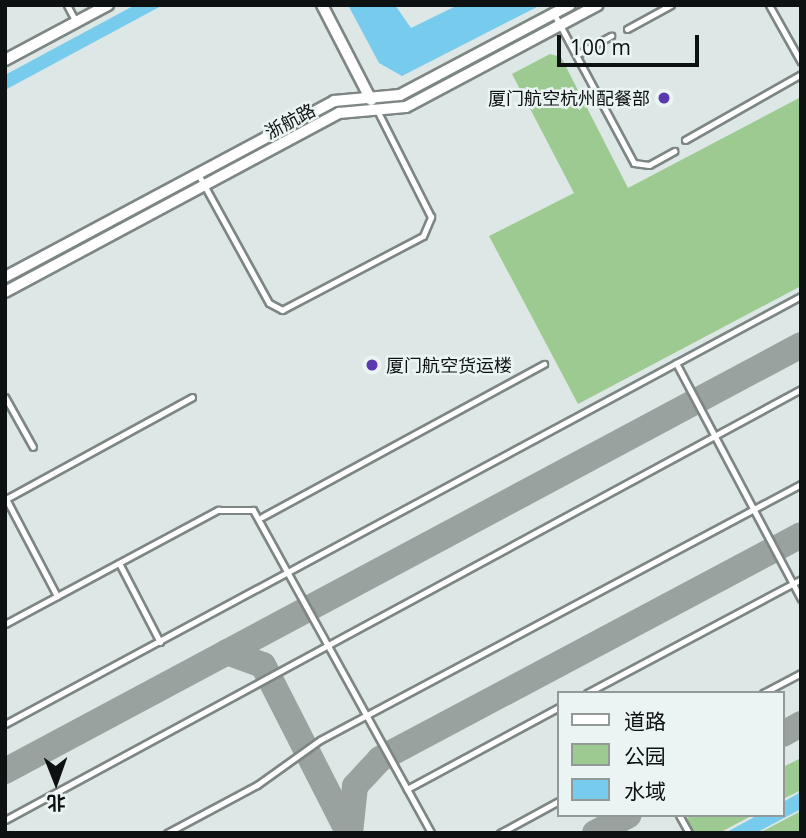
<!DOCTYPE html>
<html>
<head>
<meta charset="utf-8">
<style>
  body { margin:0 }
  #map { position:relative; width:806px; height:838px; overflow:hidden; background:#dde7e5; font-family:"Open Sans","Noto Sans SC",sans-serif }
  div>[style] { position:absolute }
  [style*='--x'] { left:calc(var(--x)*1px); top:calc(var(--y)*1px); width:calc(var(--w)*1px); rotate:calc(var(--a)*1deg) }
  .green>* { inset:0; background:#9cca90 }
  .water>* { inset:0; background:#77cced }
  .taxiway>* { height:26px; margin:-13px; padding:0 13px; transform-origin:13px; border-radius:13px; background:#9aa2a0 }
  .roads { filter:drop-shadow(2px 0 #7d8684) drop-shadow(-2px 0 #7d8684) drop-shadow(0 2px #7d8684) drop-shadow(0 -2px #7d8684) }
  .lane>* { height:5px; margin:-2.5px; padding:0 2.5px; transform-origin:2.5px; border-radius:2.5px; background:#fff }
  .street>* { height:10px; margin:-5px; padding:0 5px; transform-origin:5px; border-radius:5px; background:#fff }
  .dots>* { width:19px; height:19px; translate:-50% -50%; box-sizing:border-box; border:4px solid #eaf4f2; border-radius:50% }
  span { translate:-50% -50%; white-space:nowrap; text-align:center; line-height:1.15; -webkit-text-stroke:5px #eaf4f2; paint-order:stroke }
  .poi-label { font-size:18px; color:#0e1111 }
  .right { translate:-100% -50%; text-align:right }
  .left { translate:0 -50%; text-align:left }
  .street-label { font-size:18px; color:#0e1111 }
  .frame { position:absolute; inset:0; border:7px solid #0e1111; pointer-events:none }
  .legend { position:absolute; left:557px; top:691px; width:228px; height:126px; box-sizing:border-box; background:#eaf4f2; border:2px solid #929998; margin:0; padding:9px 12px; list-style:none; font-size:21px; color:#0e1111 }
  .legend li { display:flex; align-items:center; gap:14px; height:35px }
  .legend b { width:35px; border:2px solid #929998 }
  .north { position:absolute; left:21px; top:747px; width:70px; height:70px; -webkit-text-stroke:5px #eaf4f2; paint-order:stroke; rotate:179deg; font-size:19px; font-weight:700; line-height:28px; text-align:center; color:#0e1111 }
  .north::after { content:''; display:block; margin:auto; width:24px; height:32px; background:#0e1111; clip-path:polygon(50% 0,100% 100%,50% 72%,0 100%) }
  .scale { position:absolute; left:557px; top:35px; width:142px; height:32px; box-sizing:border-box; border:4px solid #0e1111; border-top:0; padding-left:9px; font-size:21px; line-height:24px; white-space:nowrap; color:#0e1111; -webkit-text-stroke:5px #eaf4f2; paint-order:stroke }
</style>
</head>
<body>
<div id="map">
  <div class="green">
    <i style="clip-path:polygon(550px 54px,561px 57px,628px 188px,801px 97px,801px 286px,578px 404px,489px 236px,574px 193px,512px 74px)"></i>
    <i style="clip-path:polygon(801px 758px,801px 790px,783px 799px,783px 767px)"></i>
    <i style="clip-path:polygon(801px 811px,801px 833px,759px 833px)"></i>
    <i style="clip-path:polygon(692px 815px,753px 815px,719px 833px,694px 833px,686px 819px)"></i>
  </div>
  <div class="water">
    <i style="clip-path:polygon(135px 5px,163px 5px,5px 90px,5px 75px)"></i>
    <i style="clip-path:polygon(348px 5px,395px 5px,411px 28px,458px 5px,541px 5px,402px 76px,379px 63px)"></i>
    <i style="clip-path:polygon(801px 792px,801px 809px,756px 833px,725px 833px,758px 815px,783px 815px,783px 802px)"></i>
  </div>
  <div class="taxiway">
    <i style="--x:227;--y:652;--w:38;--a:20"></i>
    <i style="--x:263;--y:665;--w:183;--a:63"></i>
    <i style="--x:783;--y:734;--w:21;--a:-29"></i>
    <i style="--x:5;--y:771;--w:903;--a:-28.15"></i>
    <i style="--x:350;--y:833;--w:47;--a:-83.9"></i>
    <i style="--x:355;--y:786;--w:37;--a:-47"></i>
    <i style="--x:380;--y:759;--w:477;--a:-28"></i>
    <i style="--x:595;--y:833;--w:38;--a:-28"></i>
  </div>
  <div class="roads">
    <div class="lane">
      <i style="--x:67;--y:5;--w:19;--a:62"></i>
      <i style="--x:769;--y:5;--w:65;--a:60.7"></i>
      <i style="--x:554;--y:14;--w:169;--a:61.8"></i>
      <i style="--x:634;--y:163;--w:15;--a:8"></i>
      <i style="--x:649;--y:165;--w:29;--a:-29"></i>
      <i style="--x:627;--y:29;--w:50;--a:-28.6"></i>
      <i style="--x:578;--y:54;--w:38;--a:-29"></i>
      <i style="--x:685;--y:140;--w:133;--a:-29.6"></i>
      <i style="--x:198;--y:174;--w:147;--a:61.2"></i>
      <i style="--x:269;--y:303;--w:15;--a:28"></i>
      <i style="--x:282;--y:310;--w:159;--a:-27.7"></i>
      <i style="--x:423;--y:236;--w:21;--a:-67"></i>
      <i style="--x:431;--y:217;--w:120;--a:-116.8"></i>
      <i style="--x:676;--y:363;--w:267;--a:62.1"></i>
      <i style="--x:5;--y:397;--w:57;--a:60.8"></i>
      <i style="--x:5;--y:497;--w:112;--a:62.3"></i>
      <i style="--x:6;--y:499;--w:212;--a:-28.7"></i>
      <i style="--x:262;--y:517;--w:321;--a:-28.5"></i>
      <i style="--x:119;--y:563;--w:89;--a:62.6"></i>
      <i style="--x:5;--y:624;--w:242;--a:-28.2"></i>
      <i style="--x:218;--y:510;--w:35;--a:0"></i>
      <i style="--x:253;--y:510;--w:369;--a:61.1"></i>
      <i style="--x:587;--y:693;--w:242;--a:-28"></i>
      <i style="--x:763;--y:693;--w:43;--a:-27.8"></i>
      <i style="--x:5;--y:724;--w:904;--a:-28.27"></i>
      <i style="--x:407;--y:789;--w:173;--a:-28.3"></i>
      <i style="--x:679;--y:815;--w:21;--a:61"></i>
      <i style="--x:5;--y:820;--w:905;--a:-28.43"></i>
      <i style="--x:167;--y:833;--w:102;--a:-28.1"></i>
      <i style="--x:257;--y:785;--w:77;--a:-35.5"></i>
      <i style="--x:320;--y:740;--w:545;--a:-28.02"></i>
      <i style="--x:500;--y:833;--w:67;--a:-28.5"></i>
    </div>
    <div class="street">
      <i style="--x:322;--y:5;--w:107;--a:62.7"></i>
      <i style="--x:5;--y:60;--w:117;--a:-28.1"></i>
      <i style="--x:5;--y:277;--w:373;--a:-28.1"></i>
      <i style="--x:334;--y:101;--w:66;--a:-5.2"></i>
      <i style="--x:400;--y:95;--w:192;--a:-27.9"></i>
      <i style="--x:5;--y:292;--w:379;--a:-28.2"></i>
      <i style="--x:339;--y:113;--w:67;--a:-5.1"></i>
      <i style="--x:406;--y:107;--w:217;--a:-28"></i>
    </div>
  </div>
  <div class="dots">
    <i style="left:664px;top:98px;background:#5938b0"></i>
    <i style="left:372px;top:365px;background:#5938b0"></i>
  </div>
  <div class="poi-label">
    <span class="right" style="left:650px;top:98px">厦门航空杭州配餐部</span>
    <span class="left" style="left:386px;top:365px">厦门航空货运楼</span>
  </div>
  <div class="street-label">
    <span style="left:290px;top:121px;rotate:-28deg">浙航路</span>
  </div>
  <div class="frame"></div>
  <ul class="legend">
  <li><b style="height:9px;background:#fff"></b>道路</li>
  <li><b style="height:19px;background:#9cca90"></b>公园</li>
  <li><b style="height:19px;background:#77cced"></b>水域</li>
  </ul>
  <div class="north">北</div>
  <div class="scale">100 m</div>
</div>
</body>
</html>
